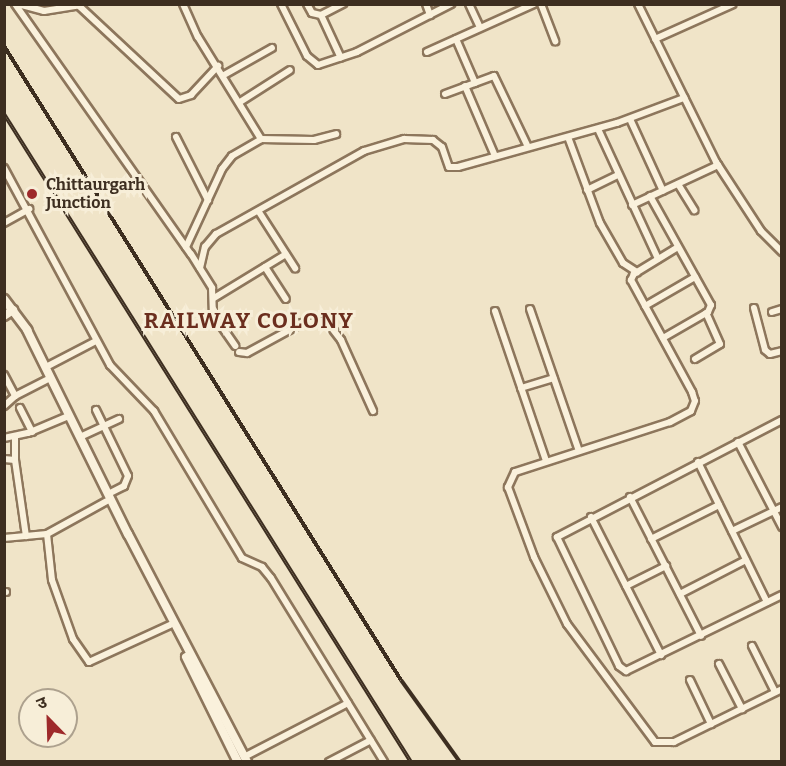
<!DOCTYPE html>
<html>
<head>
<meta charset="utf-8">
<style>
  body { margin:0 }
  #map { position:relative; width:786px; height:766px; overflow:hidden; background:#f0e4c8; font-family:Bitter,"Noto Sans Devanagari",serif }
  div>[style] { position:absolute }
  [style*='--x'] { left:calc(var(--x)*1px); top:calc(var(--y)*1px); width:calc(var(--w)*1px); rotate:calc(var(--a)*1deg) }
  .roads { filter:drop-shadow(2px 0 #8d765c) drop-shadow(-2px 0 #8d765c) drop-shadow(0 2px #8d765c) drop-shadow(0 -2px #8d765c) }
  .street>* { height:6px; margin:-3px; padding:0 3px; transform-origin:3px; border-radius:3px; background:#faf1dc }
  .secondary>* { height:8px; margin:-4px; padding:0 4px; transform-origin:4px; border-radius:4px; background:#faf1dc }
  .rail>* { height:4px; margin-top:-2px; transform-origin:0; background:repeating-linear-gradient(90deg,#f7eed8 0 4.5px,#3d2e20 0 9px); box-sizing:border-box; border-block:2px solid #3d2e20 }
  .dots>* { width:16px; height:16px; translate:-50% -50%; box-sizing:border-box; border:3px solid #f7eed8; border-radius:50% }
  span { translate:-50% -50%; white-space:nowrap; text-align:center; line-height:1.15; -webkit-text-stroke:6px #f7eed8; paint-order:stroke }
  .poi-label { font-size:16px; color:#3d2e20; font-weight:700 }
  .left { translate:0 -50%; text-align:left }
  .district-label { font-size:22px; color:#6b2e1e; font-weight:700; letter-spacing:1.5px }
  .frame { position:absolute; inset:0; border:6px solid #3d2e20; pointer-events:none }
  .north { position:absolute; left:18px; top:688px; width:60px; height:60px; box-sizing:border-box; background:#f7eed8; border:2px solid #ada18e; border-radius:50%; rotate:337deg; font-size:16px; font-weight:700; line-height:24px; text-align:center; color:#3d2e20 }
  .north::after { content:''; display:block; margin:auto; width:21px; height:27px; background:#9e2a2b; clip-path:polygon(50% 0,100% 100%,50% 72%,0 100%) }
</style>
</head>
<body>
<div id="map">
  <div class="roads">
    <div class="street">
      <i style="--x:15;--y:4;--w:306;--a:54.9"></i>
      <i style="--x:191;--y:254;--w:40;--a:58"></i>
      <i style="--x:212;--y:288;--w:26;--a:88"></i>
      <i style="--x:213;--y:314;--w:39;--a:55"></i>
      <i style="--x:18;--y:4;--w:27;--a:15"></i>
      <i style="--x:44;--y:11;--w:36;--a:-9"></i>
      <i style="--x:77;--y:4;--w:139;--a:43"></i>
      <i style="--x:179;--y:99;--w:13;--a:-18"></i>
      <i style="--x:191;--y:95;--w:40;--a:-47"></i>
      <i style="--x:183;--y:4;--w:36;--a:66"></i>
      <i style="--x:198;--y:37;--w:120;--a:58.3"></i>
      <i style="--x:281;--y:4;--w:58;--a:63.4"></i>
      <i style="--x:307;--y:56;--w:14;--a:39"></i>
      <i style="--x:318;--y:65;--w:41;--a:-18.4"></i>
      <i style="--x:357;--y:52;--w:106;--a:-27.1"></i>
      <i style="--x:307;--y:4;--w:10;--a:61"></i>
      <i style="--x:312;--y:13;--w:9;--a:13"></i>
      <i style="--x:321;--y:15;--w:25;--a:-27"></i>
      <i style="--x:426;--y:4;--w:12;--a:70"></i>
      <i style="--x:469;--y:4;--w:26;--a:65"></i>
      <i style="--x:541;--y:4;--w:40;--a:69"></i>
      <i style="--x:638;--y:4;--w:176;--a:63.7"></i>
      <i style="--x:716;--y:162;--w:82;--a:56.9"></i>
      <i style="--x:761;--y:231;--w:30;--a:45"></i>
      <i style="--x:321;--y:15;--w:47;--a:65.1"></i>
      <i style="--x:456;--y:39;--w:48;--a:66.6"></i>
      <i style="--x:655;--y:39;--w:85;--a:-24.2"></i>
      <i style="--x:427;--y:52;--w:117;--a:-24.2"></i>
      <i style="--x:224;--y:75;--w:55;--a:-29.4"></i>
      <i style="--x:465;--y:86;--w:76;--a:66.8"></i>
      <i style="--x:445;--y:94;--w:52;--a:-20.2"></i>
      <i style="--x:494;--y:76;--w:76;--a:64.4"></i>
      <i style="--x:240;--y:102;--w:59;--a:-32.6"></i>
      <i style="--x:630;--y:119;--w:79;--a:65.4"></i>
      <i style="--x:598;--y:129;--w:143;--a:65.2"></i>
      <i style="--x:176;--y:137;--w:71;--a:63.1"></i>
      <i style="--x:568;--y:137;--w:92;--a:69.6"></i>
      <i style="--x:600;--y:223;--w:46;--a:60.1"></i>
      <i style="--x:623;--y:263;--w:17;--a:33"></i>
      <i style="--x:4;--y:168;--w:224;--a:61.7"></i>
      <i style="--x:110;--y:365;--w:64;--a:46.3"></i>
      <i style="--x:154;--y:411;--w:171;--a:59.1"></i>
      <i style="--x:242;--y:558;--w:22;--a:24"></i>
      <i style="--x:262;--y:567;--w:14;--a:51"></i>
      <i style="--x:271;--y:578;--w:216;--a:58.4"></i>
      <i style="--x:678;--y:184;--w:31;--a:58"></i>
      <i style="--x:587;--y:190;--w:34;--a:-26"></i>
      <i style="--x:650;--y:196;--w:125;--a:60.8"></i>
      <i style="--x:711;--y:305;--w:8;--a:113"></i>
      <i style="--x:708;--y:312;--w:52;--a:150"></i>
      <i style="--x:632;--y:205;--w:95;--a:-24.9"></i>
      <i style="--x:259;--y:212;--w:67;--a:57.3"></i>
      <i style="--x:4;--y:223;--w:29;--a:-29"></i>
      <i style="--x:186;--y:247;--w:86;--a:-65.2"></i>
      <i style="--x:222;--y:169;--w:16;--a:-52"></i>
      <i style="--x:232;--y:156;--w:34;--a:-30"></i>
      <i style="--x:261;--y:139;--w:53;--a:1.1"></i>
      <i style="--x:314;--y:140;--w:23;--a:-15"></i>
      <i style="--x:678;--y:247;--w:52;--a:148.5"></i>
      <i style="--x:634;--y:274;--w:7;--a:117"></i>
      <i style="--x:631;--y:280;--w:128;--a:61.4"></i>
      <i style="--x:692;--y:392;--w:9;--a:72"></i>
      <i style="--x:695;--y:401;--w:11;--a:112"></i>
      <i style="--x:691;--y:411;--w:24;--a:152"></i>
      <i style="--x:670;--y:422;--w:163;--a:162.1"></i>
      <i style="--x:515;--y:472;--w:17;--a:115"></i>
      <i style="--x:508;--y:487;--w:75;--a:69.6"></i>
      <i style="--x:534;--y:557;--w:75;--a:63.8"></i>
      <i style="--x:567;--y:624;--w:147;--a:53.3"></i>
      <i style="--x:655;--y:742;--w:19;--a:0"></i>
      <i style="--x:674;--y:742;--w:120;--a:-26.1"></i>
      <i style="--x:265;--y:267;--w:38;--a:57"></i>
      <i style="--x:200;--y:268;--w:22;--a:-77"></i>
      <i style="--x:205;--y:247;--w:17;--a:-50"></i>
      <i style="--x:216;--y:234;--w:170;--a:-29.3"></i>
      <i style="--x:364;--y:151;--w:42;--a:-16.7"></i>
      <i style="--x:404;--y:139;--w:29;--a:2"></i>
      <i style="--x:433;--y:140;--w:11;--a:38"></i>
      <i style="--x:442;--y:147;--w:21;--a:71"></i>
      <i style="--x:449;--y:167;--w:9;--a:0"></i>
      <i style="--x:458;--y:167;--w:165;--a:-15.5"></i>
      <i style="--x:617;--y:123;--w:72;--a:-20.5"></i>
      <i style="--x:214;--y:298;--w:84;--a:-31.4"></i>
      <i style="--x:645;--y:306;--w:58;--a:-30.1"></i>
      <i style="--x:754;--y:308;--w:43;--a:75.3"></i>
      <i style="--x:765;--y:350;--w:6;--a:39"></i>
      <i style="--x:770;--y:354;--w:12;--a:-14"></i>
      <i style="--x:530;--y:309;--w:150;--a:71"></i>
      <i style="--x:495;--y:311;--w:158;--a:71.2"></i>
      <i style="--x:772;--y:312;--w:10;--a:-17"></i>
      <i style="--x:239;--y:352;--w:8;--a:7"></i>
      <i style="--x:247;--y:353;--w:63;--a:-28.6"></i>
      <i style="--x:302;--y:323;--w:25;--a:-2"></i>
      <i style="--x:327;--y:322;--w:23;--a:52"></i>
      <i style="--x:341;--y:340;--w:78;--a:65.7"></i>
      <i style="--x:695;--y:359;--w:29;--a:-31"></i>
      <i style="--x:720;--y:344;--w:34;--a:-114"></i>
      <i style="--x:46;--y:367;--w:56;--a:-27.5"></i>
      <i style="--x:4;--y:375;--w:24;--a:62"></i>
      <i style="--x:521;--y:388;--w:34;--a:-17"></i>
      <i style="--x:4;--y:406;--w:15;--a:-42"></i>
      <i style="--x:15;--y:396;--w:36;--a:-27"></i>
      <i style="--x:20;--y:408;--w:27;--a:63"></i>
      <i style="--x:96;--y:410;--w:73;--a:64.1"></i>
      <i style="--x:128;--y:476;--w:11;--a:112"></i>
      <i style="--x:124;--y:486;--w:18;--a:153"></i>
      <i style="--x:782;--y:420;--w:254;--a:152.5"></i>
      <i style="--x:557;--y:537;--w:143;--a:64.3"></i>
      <i style="--x:619;--y:666;--w:9;--a:36"></i>
      <i style="--x:626;--y:671;--w:174;--a:-26"></i>
      <i style="--x:80;--y:437;--w:43;--a:-24.8"></i>
      <i style="--x:4;--y:438;--w:25;--a:-12"></i>
      <i style="--x:28;--y:433;--w:41;--a:-22.8"></i>
      <i style="--x:738;--y:442;--w:96;--a:62.6"></i>
      <i style="--x:4;--y:459;--w:11;--a:5"></i>
      <i style="--x:15;--y:460;--w:77;--a:81.8"></i>
      <i style="--x:15;--y:460;--w:23;--a:-90"></i>
      <i style="--x:698;--y:462;--w:156;--a:63.8"></i>
      <i style="--x:630;--y:497;--w:156;--a:62.9"></i>
      <i style="--x:591;--y:517;--w:155;--a:63.1"></i>
      <i style="--x:732;--y:531;--w:55;--a:-25.6"></i>
      <i style="--x:47;--y:534;--w:46;--a:83.8"></i>
      <i style="--x:52;--y:580;--w:63;--a:70.4"></i>
      <i style="--x:73;--y:639;--w:28;--a:55"></i>
      <i style="--x:89;--y:662;--w:89;--a:-24.6"></i>
      <i style="--x:4;--y:538;--w:43;--a:-5.3"></i>
      <i style="--x:47;--y:534;--w:68;--a:-28.8"></i>
      <i style="--x:651;--y:539;--w:76;--a:-26.6"></i>
      <i style="--x:626;--y:586;--w:45;--a:-26.6"></i>
      <i style="--x:4;--y:592;--w:2;--a:0"></i>
      <i style="--x:680;--y:594;--w:74;--a:-27.3"></i>
      <i style="--x:752;--y:646;--w:51;--a:63.4"></i>
      <i style="--x:719;--y:664;--w:51;--a:62.9"></i>
      <i style="--x:690;--y:680;--w:49;--a:64.5"></i>
      <i style="--x:244;--y:757;--w:117;--a:-27.4"></i>
      <i style="--x:329;--y:762;--w:47;--a:-27.6"></i>
    </div>
    <div class="secondary">
      <i style="--x:4;--y:299;--w:39;--a:53"></i>
      <i style="--x:27;--y:330;--w:228;--a:63.7"></i>
      <i style="--x:128;--y:534;--w:257;--a:62.4"></i>
      <i style="--x:4;--y:316;--w:11;--a:-34"></i>
      <i style="--x:186;--y:657;--w:117;--a:63.7"></i>
    </div>
  </div>
  <div class="rail">
    <i style="--x:4;--y:46;--w:748;--a:57.95"></i>
    <i style="--x:401;--y:680;--w:101;--a:54.3"></i>
    <i style="--x:4;--y:114;--w:765;--a:57.87"></i>
  </div>
  <div class="dots">
    <i style="left:32px;top:194px;background:#9e2a2b"></i>
  </div>
  <div class="poi-label">
    <span class="left" style="left:46px;top:194px">Chittaurgarh<br>Junction</span>
  </div>
  <div class="district-label">
    <span style="left:249px;top:321px">RAILWAY COLONY</span>
  </div>
  <div class="frame"></div>
  <div class="north">उ</div>
</div>
</body>
</html>
